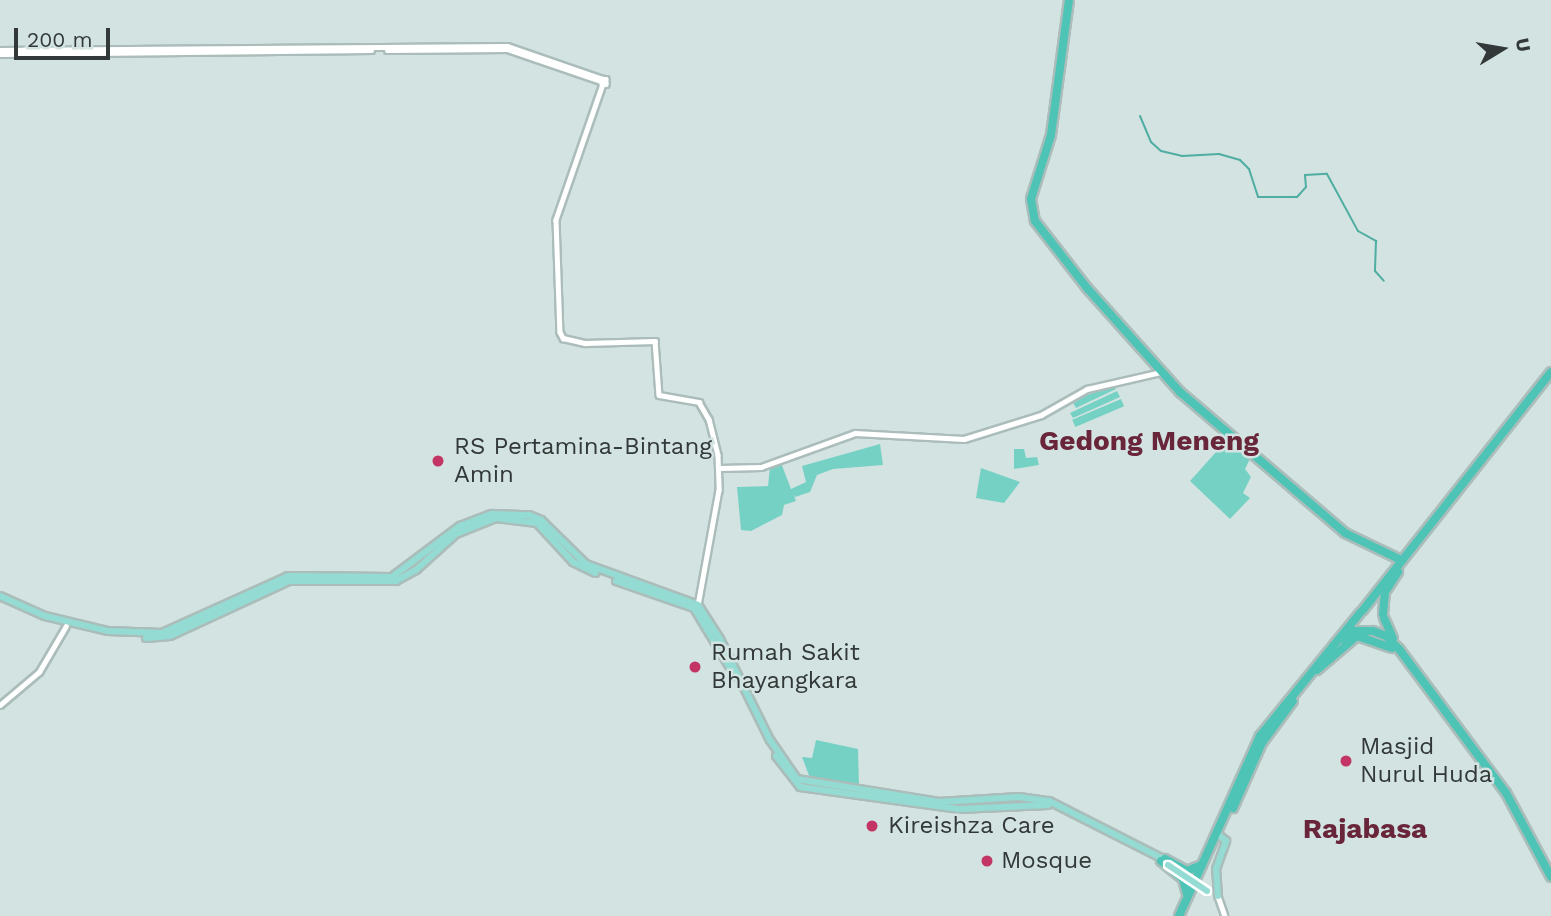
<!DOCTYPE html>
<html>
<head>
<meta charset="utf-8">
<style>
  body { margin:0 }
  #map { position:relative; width:1551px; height:916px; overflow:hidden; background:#d2e3e1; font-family:"Work Sans",sans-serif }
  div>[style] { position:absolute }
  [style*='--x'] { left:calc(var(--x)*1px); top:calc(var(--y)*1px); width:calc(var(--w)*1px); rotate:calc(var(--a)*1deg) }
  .green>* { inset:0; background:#76d1c5; transform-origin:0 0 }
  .stream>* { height:2px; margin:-1px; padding:0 1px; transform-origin:1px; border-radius:1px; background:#4fada2 }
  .roads { filter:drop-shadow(2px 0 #abbdba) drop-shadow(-2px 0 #abbdba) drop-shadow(0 2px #abbdba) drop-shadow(0 -2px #abbdba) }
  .minor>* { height:4.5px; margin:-2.25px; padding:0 2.25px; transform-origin:2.25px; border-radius:2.25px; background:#fff }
  .major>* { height:6px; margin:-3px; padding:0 3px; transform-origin:3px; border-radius:3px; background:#94dcd3 }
  .highway>* { height:8px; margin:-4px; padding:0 4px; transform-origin:4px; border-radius:4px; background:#4dc4b6 }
  .bridges { filter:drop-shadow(2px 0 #fff) drop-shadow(-2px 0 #fff) drop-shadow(0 2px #fff) drop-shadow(0 -2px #fff) }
  .major-bridge>* { height:6px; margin:-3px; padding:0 3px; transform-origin:3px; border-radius:3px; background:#94dcd3 }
  .dots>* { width:19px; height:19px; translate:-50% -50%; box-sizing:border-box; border:4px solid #d2e3e1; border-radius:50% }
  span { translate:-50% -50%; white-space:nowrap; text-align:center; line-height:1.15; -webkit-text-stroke:5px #d2e3e1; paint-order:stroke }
  .poi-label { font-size:24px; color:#323938 }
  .left { translate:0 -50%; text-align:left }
  .quarter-label { font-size:28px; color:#692539; font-weight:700 }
  .north { position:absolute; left:1467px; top:14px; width:70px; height:70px; -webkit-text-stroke:5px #d2e3e1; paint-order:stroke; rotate:79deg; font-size:19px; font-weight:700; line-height:28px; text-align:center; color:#323938 }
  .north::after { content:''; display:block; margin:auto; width:24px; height:32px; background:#323938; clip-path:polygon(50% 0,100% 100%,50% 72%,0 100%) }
  .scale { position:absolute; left:14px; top:28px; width:96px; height:32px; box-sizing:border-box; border:4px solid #323938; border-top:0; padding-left:9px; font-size:21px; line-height:24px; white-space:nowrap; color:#323938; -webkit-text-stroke:5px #d2e3e1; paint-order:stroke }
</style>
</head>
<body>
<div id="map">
  <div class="green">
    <i style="clip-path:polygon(1114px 385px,1116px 389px,1076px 408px,1072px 401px)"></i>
    <i style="clip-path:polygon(1117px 391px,1120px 397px,1073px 418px,1070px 413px)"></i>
    <i style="left:1121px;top:399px;width:8px;height:53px;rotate:67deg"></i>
    <i style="clip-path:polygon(1226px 441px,1250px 459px,1245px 469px,1251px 477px,1243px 493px,1250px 498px,1230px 519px,1190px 481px)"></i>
    <i style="clip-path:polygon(880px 444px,883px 465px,833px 469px,817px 475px,810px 492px,795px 497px,793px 493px,796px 501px,784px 505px,782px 515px,751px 531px,741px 530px,737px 487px,768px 486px,770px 467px,781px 463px,791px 489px,806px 482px,802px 466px)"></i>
    <i style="clip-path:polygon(1014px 449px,1024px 449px,1026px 458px,1037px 457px,1039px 465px,1014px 469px)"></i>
    <i style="clip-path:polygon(981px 468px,1020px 482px,1004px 503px,976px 498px)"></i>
    <i style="clip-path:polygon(816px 740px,858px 749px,859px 787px,810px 778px,802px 757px,812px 758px)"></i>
  </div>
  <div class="stream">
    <i style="--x:1140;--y:116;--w:28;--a:67"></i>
    <i style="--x:1151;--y:142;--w:13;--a:42"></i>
    <i style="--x:1161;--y:151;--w:22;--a:13"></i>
    <i style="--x:1182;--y:156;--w:37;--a:-3"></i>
    <i style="--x:1219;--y:154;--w:22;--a:16"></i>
    <i style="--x:1240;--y:160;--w:13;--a:45"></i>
    <i style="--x:1249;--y:169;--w:29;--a:72"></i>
    <i style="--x:1258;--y:197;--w:39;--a:0"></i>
    <i style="--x:1297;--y:197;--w:13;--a:-48"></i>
    <i style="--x:1306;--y:187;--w:12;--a:-95"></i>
    <i style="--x:1305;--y:175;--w:22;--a:-3"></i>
    <i style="--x:1327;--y:174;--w:65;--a:61.5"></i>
    <i style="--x:1358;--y:231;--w:21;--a:29"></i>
    <i style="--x:1376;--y:241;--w:30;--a:92"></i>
    <i style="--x:1375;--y:271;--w:13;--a:48"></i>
  </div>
  <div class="roads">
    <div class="minor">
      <i style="--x:0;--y:50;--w:507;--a:-0.45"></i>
      <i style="--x:507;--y:46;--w:102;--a:19"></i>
      <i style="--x:387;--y:50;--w:120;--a:-0.5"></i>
      <i style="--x:507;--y:49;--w:99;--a:18.8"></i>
      <i style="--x:0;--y:54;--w:371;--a:-0.6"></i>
      <i style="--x:602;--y:79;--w:4;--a:0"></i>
      <i style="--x:606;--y:79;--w:5;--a:90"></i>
      <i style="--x:606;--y:84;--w:4;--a:180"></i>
      <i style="--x:602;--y:84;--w:5;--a:-90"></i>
      <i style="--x:603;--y:84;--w:144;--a:109.1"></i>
      <i style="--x:556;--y:220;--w:112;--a:88"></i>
      <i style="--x:560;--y:332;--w:7;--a:63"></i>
      <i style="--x:563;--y:338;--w:23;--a:13"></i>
      <i style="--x:585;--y:343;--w:70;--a:-1.6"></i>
      <i style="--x:655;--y:341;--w:54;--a:85.8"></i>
      <i style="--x:659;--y:395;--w:41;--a:9.9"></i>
      <i style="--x:699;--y:402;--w:20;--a:60"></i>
      <i style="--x:709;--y:419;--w:37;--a:76"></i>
      <i style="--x:718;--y:455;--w:35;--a:88"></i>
      <i style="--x:719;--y:490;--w:117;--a:100.3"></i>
      <i style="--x:720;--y:468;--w:41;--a:-1.4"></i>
      <i style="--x:761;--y:467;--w:100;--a:-19.9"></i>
      <i style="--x:855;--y:433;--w:109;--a:3.2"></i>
      <i style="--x:964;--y:439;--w:81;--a:-17.3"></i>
      <i style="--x:1041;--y:415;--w:53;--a:-29.5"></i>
      <i style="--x:1087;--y:389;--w:76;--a:-12.9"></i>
      <i style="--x:0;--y:705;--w:51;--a:-40.2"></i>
      <i style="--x:39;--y:672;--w:53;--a:-59.6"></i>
      <i style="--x:1218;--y:896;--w:21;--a:71"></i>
    </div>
    <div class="major">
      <i style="--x:616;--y:581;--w:83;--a:19.1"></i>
      <i style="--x:694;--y:608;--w:68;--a:58.9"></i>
      <i style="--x:0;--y:596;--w:49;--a:24"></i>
      <i style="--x:45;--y:616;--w:65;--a:13.4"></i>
      <i style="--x:108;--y:631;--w:54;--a:2.1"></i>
      <i style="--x:162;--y:633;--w:138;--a:-24.3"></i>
      <i style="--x:288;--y:576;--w:104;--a:0.6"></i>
      <i style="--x:392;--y:577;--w:85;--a:-36.9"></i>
      <i style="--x:460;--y:526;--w:34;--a:-21"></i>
      <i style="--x:492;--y:514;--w:37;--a:2"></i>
      <i style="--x:529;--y:515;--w:13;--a:23"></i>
      <i style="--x:541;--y:520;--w:63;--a:44.4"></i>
      <i style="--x:586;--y:564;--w:119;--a:20.1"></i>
      <i style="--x:698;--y:605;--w:40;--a:57.1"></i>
      <i style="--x:720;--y:639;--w:113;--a:63.7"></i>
      <i style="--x:770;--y:740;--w:47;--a:55.3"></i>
      <i style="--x:797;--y:779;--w:144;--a:9.2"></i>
      <i style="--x:939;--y:802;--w:80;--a:-3.6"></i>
      <i style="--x:1019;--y:797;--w:30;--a:8"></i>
      <i style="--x:1049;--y:801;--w:135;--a:26.9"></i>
      <i style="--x:146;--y:638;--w:24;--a:-5"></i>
      <i style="--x:170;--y:636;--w:131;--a:-24.8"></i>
      <i style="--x:289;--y:581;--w:107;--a:0"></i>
      <i style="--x:396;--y:581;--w:23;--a:-29"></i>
      <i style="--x:416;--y:570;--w:54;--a:-42"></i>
      <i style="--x:456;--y:534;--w:43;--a:-21.8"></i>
      <i style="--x:496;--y:518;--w:41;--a:7"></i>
      <i style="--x:537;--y:523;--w:53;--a:47.3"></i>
      <i style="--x:573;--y:562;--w:25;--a:26"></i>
      <i style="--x:776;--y:756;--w:39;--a:52"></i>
      <i style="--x:800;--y:787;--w:161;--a:7.9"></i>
      <i style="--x:959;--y:809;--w:89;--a:-2.6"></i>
      <i style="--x:1218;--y:896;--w:27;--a:-94"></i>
      <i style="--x:1216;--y:869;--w:30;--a:-70"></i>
      <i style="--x:1226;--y:841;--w:8;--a:-140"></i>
    </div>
    <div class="highway">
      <i style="--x:1069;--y:0;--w:136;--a:97.6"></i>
      <i style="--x:1051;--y:135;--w:67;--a:107.4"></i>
      <i style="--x:1031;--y:199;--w:22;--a:80"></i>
      <i style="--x:1035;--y:221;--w:85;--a:52.2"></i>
      <i style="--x:1087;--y:288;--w:140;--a:48.2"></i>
      <i style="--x:1180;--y:392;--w:217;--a:40.5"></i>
      <i style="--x:1345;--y:533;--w:62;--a:25.7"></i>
      <i style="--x:1363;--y:610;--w:303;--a:-51.7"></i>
      <i style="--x:1383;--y:614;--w:22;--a:-85"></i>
      <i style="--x:1385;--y:592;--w:24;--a:-57"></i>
      <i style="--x:1384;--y:618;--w:22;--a:66"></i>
      <i style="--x:1373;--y:631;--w:14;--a:21"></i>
      <i style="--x:1386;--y:636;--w:18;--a:45"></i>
      <i style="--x:1399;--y:649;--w:179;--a:53.4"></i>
      <i style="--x:1506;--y:793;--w:95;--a:61.8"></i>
      <i style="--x:1342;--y:639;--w:14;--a:-36"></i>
      <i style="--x:1353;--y:631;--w:16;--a:0"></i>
      <i style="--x:1317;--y:670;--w:52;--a:-40.4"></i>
      <i style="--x:1357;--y:636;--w:37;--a:19"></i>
      <i style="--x:1233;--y:808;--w:71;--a:-66"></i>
      <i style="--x:1262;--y:743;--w:52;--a:-53.6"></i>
      <i style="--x:1165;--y:859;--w:25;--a:29"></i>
      <i style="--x:1187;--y:871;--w:16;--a:-22"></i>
      <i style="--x:1161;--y:861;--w:28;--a:39"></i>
      <i style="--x:1183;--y:879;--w:16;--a:75"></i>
      <i style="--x:1179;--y:916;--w:197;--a:-65.8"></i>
      <i style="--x:1260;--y:736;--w:159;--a:-50.9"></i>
    </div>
  </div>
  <div class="bridges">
    <div class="major-bridge">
      <i style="--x:1168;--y:865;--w:47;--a:33.7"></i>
    </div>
  </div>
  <div class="dots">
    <i style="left:438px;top:461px;background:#c23565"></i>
    <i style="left:695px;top:667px;background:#c23565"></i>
    <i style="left:1346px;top:761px;background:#c23565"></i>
    <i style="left:872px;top:826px;background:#c23565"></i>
    <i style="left:987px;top:861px;background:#c23565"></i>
  </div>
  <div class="poi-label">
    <span class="left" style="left:454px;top:461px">RS Pertamina-Bintang<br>Amin</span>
    <span class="left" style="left:711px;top:667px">Rumah Sakit<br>Bhayangkara</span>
    <span class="left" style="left:1360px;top:761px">Masjid<br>Nurul Huda</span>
    <span class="left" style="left:888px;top:826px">Kireishza Care</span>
    <span class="left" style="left:1001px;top:861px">Mosque</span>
  </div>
  <div class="quarter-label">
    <span style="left:1149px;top:441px">Gedong Meneng</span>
    <span style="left:1365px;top:829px">Rajabasa</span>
  </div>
  <div class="north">U</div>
  <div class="scale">200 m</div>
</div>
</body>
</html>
